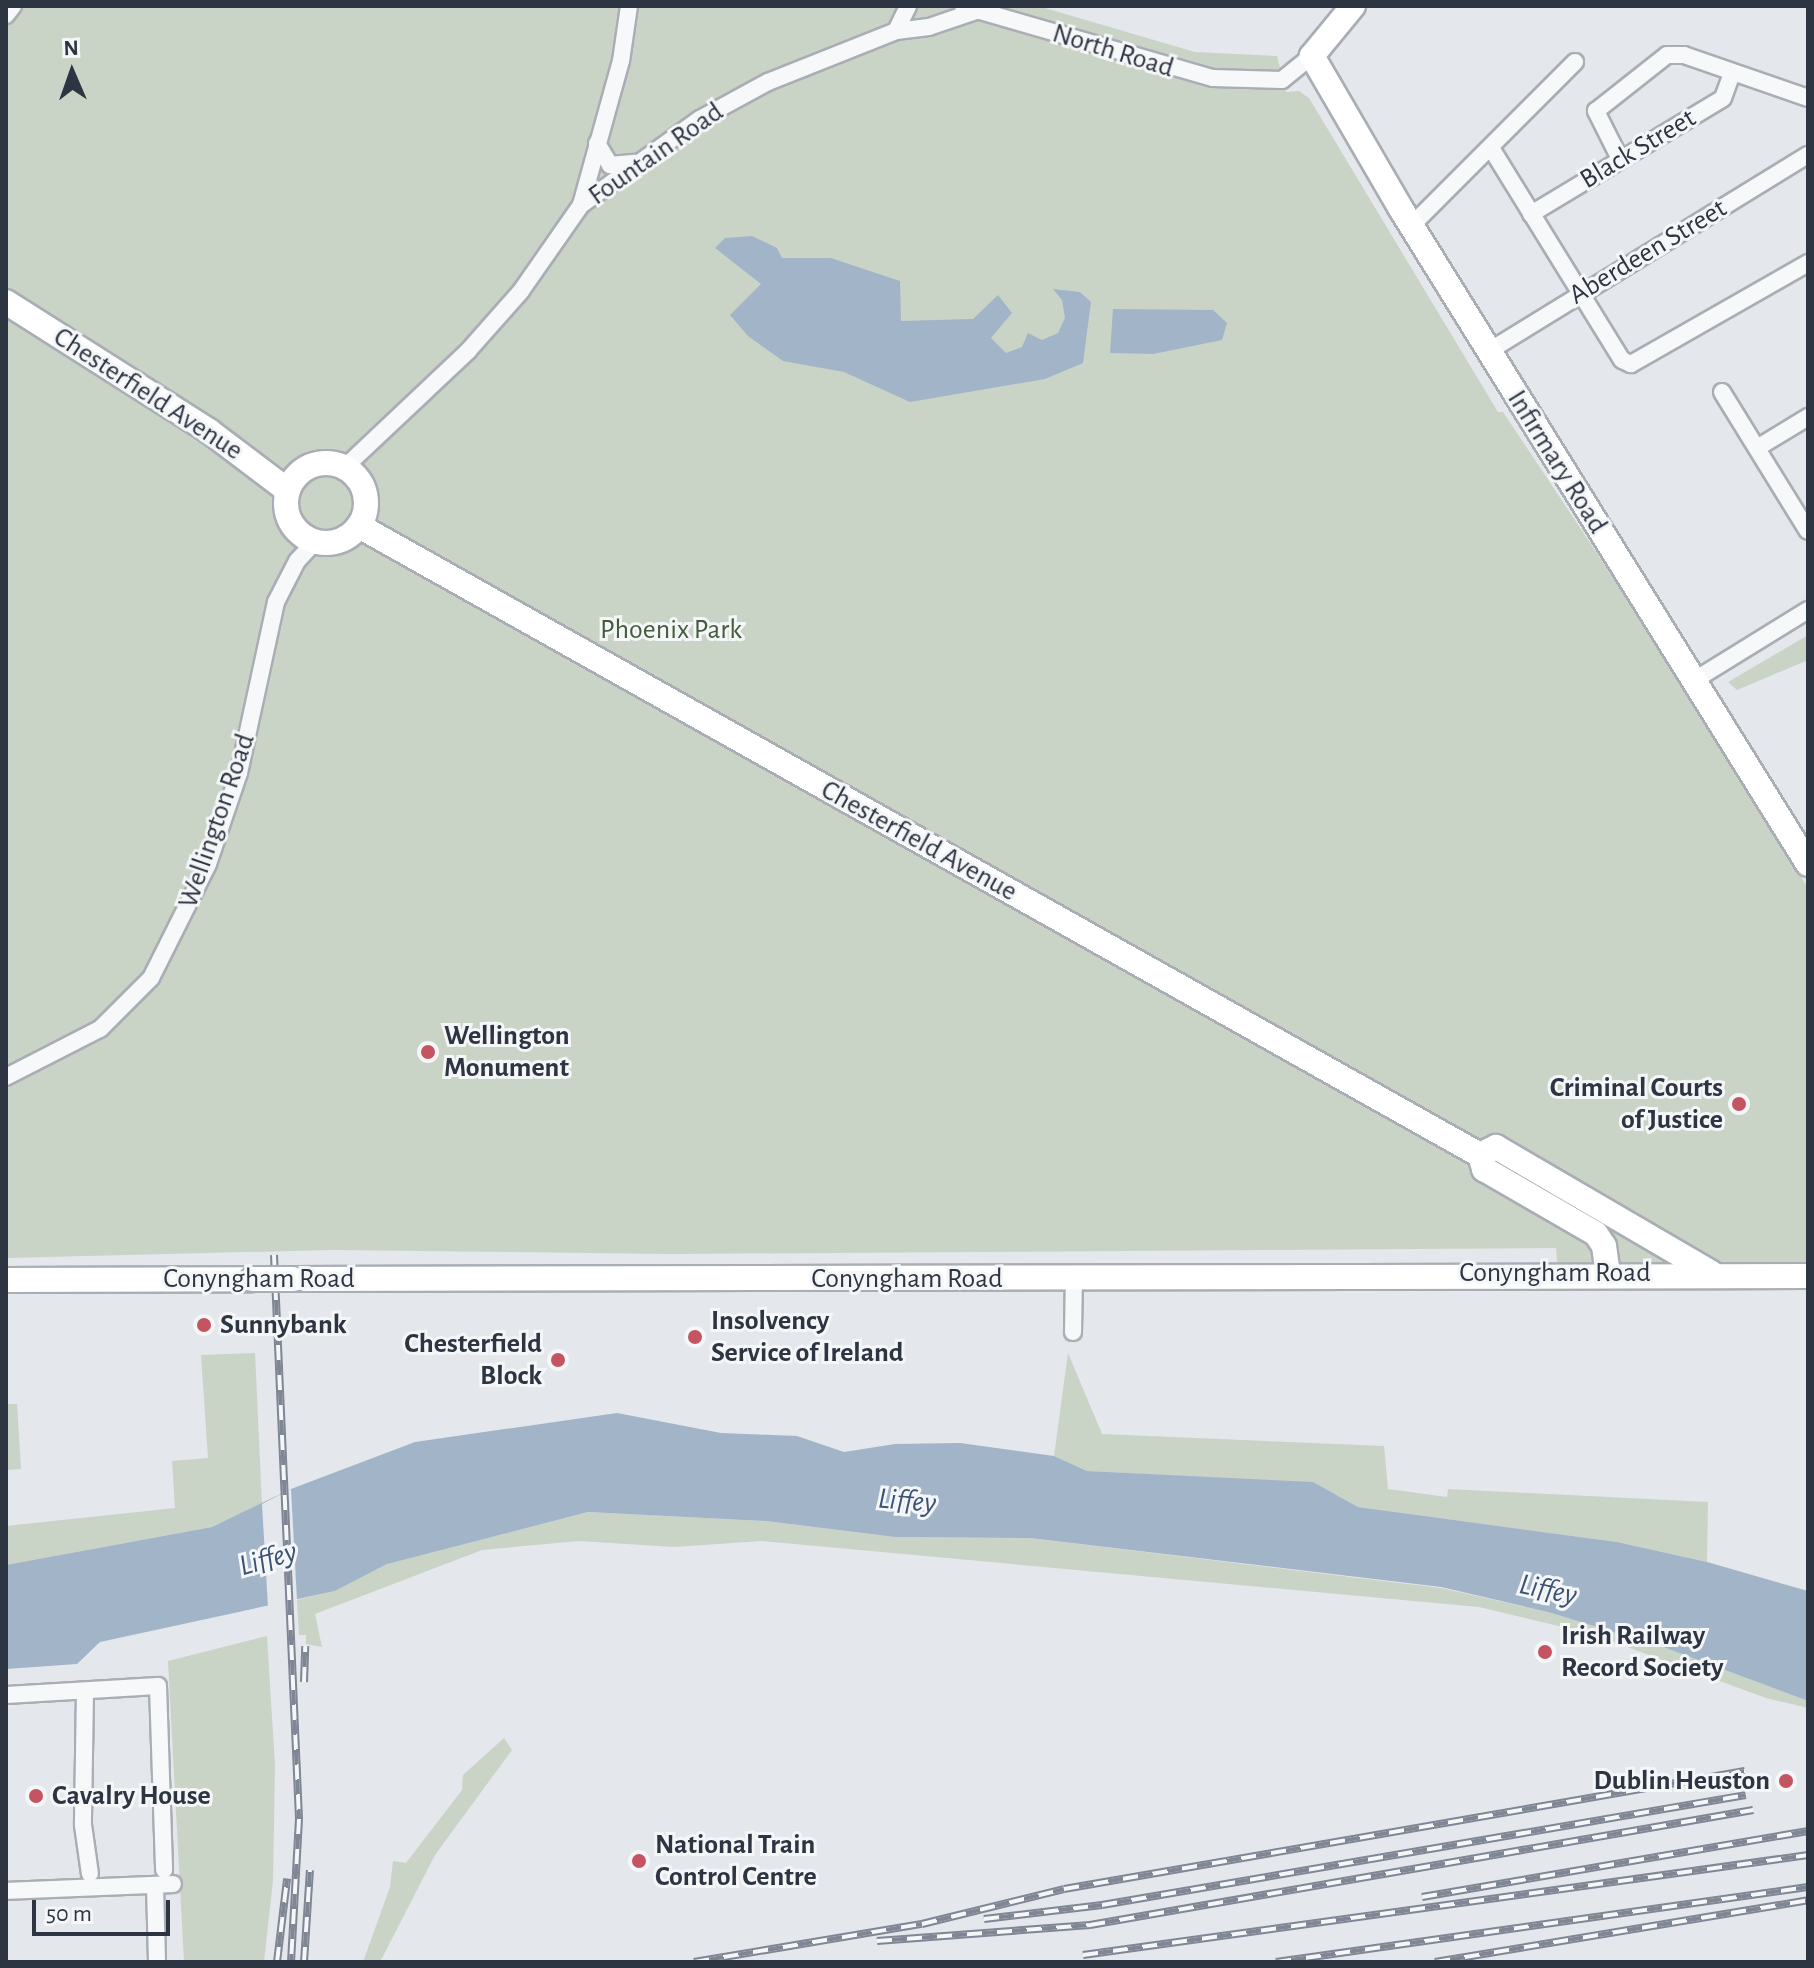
<!DOCTYPE html>
<html>
<head>
<meta charset="utf-8">
<style>
  body { margin:0 }
  #map { position:relative; width:1814px; height:1968px; overflow:hidden; background:#e4e7eb; font-family:"Alegreya Sans",sans-serif }
  div>[style] { position:absolute }
  [style*='--x'] { left:calc(var(--x)*1px); top:calc(var(--y)*1px); width:calc(var(--w)*1px); rotate:calc(var(--a)*1deg) }
  .green>* { inset:0; background:#c9d4c6 }
  .water>* { inset:0; background:#a2b4c8 }
  .pier>* { inset:0; background:#e4e7eb }
  .roads { filter:drop-shadow(2px 0 #a9aeb5) drop-shadow(-2px 0 #a9aeb5) drop-shadow(0 2px #a9aeb5) drop-shadow(0 -2px #a9aeb5) }
  .street>* { height:16px; margin:-8px; padding:0 8px; transform-origin:8px; border-radius:8px; background:#f7f8fa }
  .secondary>* { height:24px; margin:-12px; padding:0 12px; transform-origin:12px; border-radius:12px; background:#fff }
  .secondary>.ring { margin:-12px; padding:0; box-sizing:content-box; background:none; border:24px solid #fff; border-radius:50% }
  .rail>* { height:8px; margin-top:-4px; transform-origin:0; background:repeating-linear-gradient(90deg,#f4f6f8 0 15px,#7f8694 0 30px); box-sizing:border-box; border-block:2px solid #7f8694 }
  .bridges { filter:drop-shadow(2px 0 #a9aeb5) drop-shadow(-2px 0 #a9aeb5) drop-shadow(0 2px #a9aeb5) drop-shadow(0 -2px #a9aeb5) }
  .secondary-bridge>* { height:24px; margin:-12px; padding:0 12px; transform-origin:12px; border-radius:12px; background:#fff }
  .dots>* { width:22px; height:22px; translate:-50% -50%; box-sizing:border-box; border:4px solid #f4f6f8; border-radius:50% }
  span { translate:-50% -50%; white-space:nowrap; text-align:center; line-height:1.15; -webkit-text-stroke:6px #f4f6f8; paint-order:stroke }
  .street-label { font-size:28px; color:#2d3442 }
  .park-label { font-size:28px; color:#415d3b }
  .poi-label { font-size:28px; color:#2d3442; font-weight:700 }
  .left { translate:0 -50%; text-align:left }
  .right { translate:-100% -50%; text-align:right }
  .water-label { font-size:30px; color:#3a5274; font-style:italic }
  .frame { position:absolute; inset:0; border:8px solid #2d3442; pointer-events:none }
  .north { position:absolute; left:32px; top:32px; width:80px; height:80px; -webkit-text-stroke:6px #f4f6f8; paint-order:stroke; rotate:358deg; font-size:22px; font-weight:700; line-height:32px; text-align:center; color:#2d3442 }
  .north::after { content:''; display:block; margin:auto; width:28px; height:36px; background:#2d3442; clip-path:polygon(50% 0,100% 100%,50% 72%,0 100%) }
  .scale { position:absolute; left:32px; top:1900px; width:138px; height:36px; box-sizing:border-box; border:4px solid #2d3442; border-top:0; padding-left:10px; font-size:24px; line-height:28px; white-space:nowrap; color:#2d3442; -webkit-text-stroke:6px #f4f6f8; paint-order:stroke }
</style>
</head>
<body>
<div id="map">
  <div class="green">
    <i style="clip-path:polygon(6px 6px,1038px 6px,1195px 52px,1277px 56px,1286px 92px,1299px 91px,1309px 98px,1498px 412px,1503px 412px,1686px 687px,1808px 888px,1808px 1276px,1558px 1273px,1556px 1248px,670px 1254px,331px 1250px,6px 1258px)"></i>
    <i style="clip-path:polygon(1808px 635px,1808px 660px,1737px 690px,1728px 682px)"></i>
    <i style="clip-path:polygon(255px 1353px,262px 1504px,212px 1527px,6px 1565px,6px 1526px,175px 1508px,172px 1461px,208px 1458px,201px 1355px)"></i>
    <i style="clip-path:polygon(1068px 1353px,1102px 1434px,1384px 1446px,1388px 1489px,1447px 1497px,1448px 1489px,1708px 1502px,1707px 1562px,1617px 1542px,1358px 1507px,1314px 1483px,1087px 1471px,1054px 1456px)"></i>
    <i style="clip-path:polygon(6px 1404px,17px 1404px,21px 1469px,6px 1470px)"></i>
    <i style="clip-path:polygon(588px 1512px,766px 1521px,895px 1537px,1030px 1538px,1441px 1588px,1548px 1612px,1666px 1648px,1808px 1701px,1808px 1708px,1766px 1698px,1592px 1634px,1479px 1607px,761px 1541px,674px 1547px,579px 1541px,482px 1550px,315px 1614px,322px 1647px,306px 1644px,306px 1635px,299px 1635px,297px 1600px,335px 1591px,389px 1563px)"></i>
    <i style="clip-path:polygon(267px 1636px,275px 1766px,273px 1881px,264px 1962px,184px 1962px,168px 1661px)"></i>
    <i style="clip-path:polygon(504px 1738px,512px 1750px,435px 1855px,380px 1962px,363px 1962px,390px 1887px,393px 1861px,406px 1863px,462px 1790px,463px 1775px)"></i>
  </div>
  <div class="water">
    <i style="clip-path:polygon(752px 236px,777px 248px,782px 258px,831px 258px,900px 281px,901px 321px,973px 319px,998px 295px,1012px 313px,991px 338px,1006px 353px,1022px 347px,1028px 333px,1042px 340px,1058px 333px,1065px 318px,1062px 300px,1053px 289px,1080px 292px,1091px 302px,1083px 363px,1045px 379px,910px 402px,844px 372px,783px 361px,748px 336px,730px 315px,761px 284px,715px 248px,725px 238px)"></i>
    <i style="clip-path:polygon(1113px 309px,1213px 310px,1227px 323px,1222px 340px,1153px 354px,1110px 353px)"></i>
    <i style="clip-path:polygon(617px 1413px,721px 1433px,797px 1436px,844px 1452px,895px 1444px,960px 1443px,1054px 1456px,1087px 1471px,1313px 1482px,1358px 1507px,1617px 1542px,1707px 1562px,1808px 1591px,1808px 1701px,1666px 1648px,1548px 1612px,1441px 1587px,1030px 1538px,895px 1537px,766px 1521px,588px 1512px,387px 1564px,335px 1591px,100px 1642px,77px 1664px,6px 1669px,6px 1565px,212px 1527px,291px 1489px,415px 1442px)"></i>
  </div>
  <div class="pier">
    <i style="clip-path:polygon(291px 1489px,297px 1600px,268px 1607px,262px 1504px)"></i>
  </div>
  <div class="roads">
    <div class="street">
      <i style="--x:963;--y:6;--w:260;--a:16.1"></i>
      <i style="--x:1213;--y:78;--w:69;--a:1.7"></i>
      <i style="--x:1282;--y:80;--w:38;--a:-39"></i>
      <i style="--x:6;--y:15;--w:11;--a:-52"></i>
      <i style="--x:896;--y:31;--w:33;--a:-7"></i>
      <i style="--x:929;--y:27;--w:53;--a:-18.8"></i>
      <i style="--x:597;--y:143;--w:26;--a:59"></i>
      <i style="--x:610;--y:165;--w:25;--a:-5"></i>
      <i style="--x:1491;--y:148;--w:249;--a:58.3"></i>
      <i style="--x:1622;--y:360;--w:10;--a:24"></i>
      <i style="--x:1631;--y:364;--w:204;--a:-29.7"></i>
      <i style="--x:1620;--y:159;--w:54;--a:-116.6"></i>
      <i style="--x:1596;--y:111;--w:90;--a:-38.3"></i>
      <i style="--x:1667;--y:55;--w:17;--a:0"></i>
      <i style="--x:1684;--y:55;--w:131;--a:19.1"></i>
      <i style="--x:581;--y:205;--w:149;--a:-74.5"></i>
      <i style="--x:621;--y:61;--w:56;--a:-81.7"></i>
      <i style="--x:1531;--y:214;--w:224;--a:-31.1"></i>
      <i style="--x:1723;--y:98;--w:27;--a:-70"></i>
      <i style="--x:1411;--y:226;--w:232;--a:-45"></i>
      <i style="--x:1489;--y:351;--w:374;--a:-31.6"></i>
      <i style="--x:1722;--y:392;--w:163;--a:58.3"></i>
      <i style="--x:1757;--y:448;--w:60;--a:-31.3"></i>
      <i style="--x:345;--y:467;--w:169;--a:-43.3"></i>
      <i style="--x:468;--y:351;--w:80;--a:-48.5"></i>
      <i style="--x:521;--y:291;--w:105;--a:-55.1"></i>
      <i style="--x:581;--y:205;--w:147;--a:-35.9"></i>
      <i style="--x:700;--y:119;--w:77;--a:-28.6"></i>
      <i style="--x:768;--y:82;--w:138;--a:-21.7"></i>
      <i style="--x:896;--y:31;--w:28;--a:-64"></i>
      <i style="--x:1693;--y:681;--w:135;--a:-31.7"></i>
      <i style="--x:6;--y:1077;--w:106;--a:-27.1"></i>
      <i style="--x:100;--y:1029;--w:72;--a:-45"></i>
      <i style="--x:151;--y:978;--w:127;--a:-63.4"></i>
      <i style="--x:208;--y:864;--w:96;--a:-71.2"></i>
      <i style="--x:239;--y:773;--w:175;--a:-77.8"></i>
      <i style="--x:276;--y:602;--w:46;--a:-62.9"></i>
      <i style="--x:297;--y:561;--w:26;--a:-47"></i>
      <i style="--x:1073;--y:1332;--w:55;--a:-89"></i>
      <i style="--x:85;--y:1691;--w:134;--a:90.9"></i>
      <i style="--x:83;--y:1825;--w:49;--a:81.9"></i>
      <i style="--x:6;--y:1695;--w:152;--a:-3.4"></i>
      <i style="--x:158;--y:1686;--w:184;--a:88.1"></i>
      <i style="--x:155;--y:1885;--w:77;--a:88.5"></i>
      <i style="--x:6;--y:1891;--w:167;--a:-2.4"></i>
    </div>
    <div class="secondary">
      <i style="--x:1353;--y:6;--w:65;--a:129.4"></i>
      <i style="--x:1312;--y:56;--w:177;--a:59.8"></i>
      <i style="--x:1401;--y:209;--w:771;--a:58.14"></i>
      <i style="--x:6;--y:302;--w:241;--a:32.4"></i>
      <i style="--x:209;--y:431;--w:98;--a:37.1"></i>
      <i class="ring" style="left:286px;top:463px;width:56px;height:56px"></i>
      <i style="--x:359;--y:526;--w:1285;--a:29.3"></i>
      <i style="--x:1480;--y:1155;--w:15;--a:74"></i>
      <i style="--x:1484;--y:1169;--w:129;--a:30.1"></i>
      <i style="--x:1596;--y:1234;--w:14;--a:56"></i>
      <i style="--x:1604;--y:1246;--w:27;--a:82"></i>
      <i style="--x:1480;--y:1155;--w:18;--a:-27"></i>
      <i style="--x:1496;--y:1147;--w:250;--a:30.3"></i>
      <i style="--x:293;--y:1279;--w:1515;--a:-0.11"></i>
      <i style="--x:6;--y:1280;--w:247;--a:-0.2"></i>
    </div>
  </div>
  <div class="rail">
    <i style="--x:274;--y:1255;--w:565;--a:87.46"></i>
    <i style="--x:299;--y:1819;--w:143;--a:93.2"></i>
    <i style="--x:304;--y:1682;--w:36;--a:-88"></i>
    <i style="--x:1422;--y:1897;--w:392;--a:-9.7"></i>
    <i style="--x:984;--y:1919;--w:119;--a:-6.8"></i>
    <i style="--x:1102;--y:1905;--w:653;--a:-9.69"></i>
    <i style="--x:877;--y:1941;--w:214;--a:-4.3"></i>
    <i style="--x:1090;--y:1925;--w:673;--a:-9.84"></i>
    <i style="--x:1083;--y:1955;--w:732;--a:-7.85"></i>
    <i style="--x:277;--y:1962;--w:84;--a:-83.1"></i>
    <i style="--x:304;--y:1962;--w:92;--a:-86.3"></i>
    <i style="--x:694;--y:1962;--w:231;--a:-9.5"></i>
    <i style="--x:922;--y:1924;--w:146;--a:-13.8"></i>
    <i style="--x:1064;--y:1889;--w:691;--a:-9.83"></i>
    <i style="--x:1276;--y:1962;--w:537;--a:-8.02"></i>
    <i style="--x:1435;--y:1962;--w:378;--a:-9.4"></i>
  </div>
  <div class="bridges">
    <div class="secondary-bridge">
      <i style="--x:253;--y:1279;--w:40;--a:0"></i>
    </div>
  </div>
  <div class="dots">
    <i style="left:428px;top:1052px;background:#c55463"></i>
    <i style="left:1739px;top:1104px;background:#c55463"></i>
    <i style="left:204px;top:1325px;background:#c55463"></i>
    <i style="left:695px;top:1337px;background:#c55463"></i>
    <i style="left:558px;top:1360px;background:#c55463"></i>
    <i style="left:1545px;top:1652px;background:#c55463"></i>
    <i style="left:1786px;top:1781px;background:#c55463"></i>
    <i style="left:36px;top:1796px;background:#c55463"></i>
    <i style="left:639px;top:1861px;background:#c55463"></i>
  </div>
  <div class="street-label">
    <span style="left:1113px;top:51px;rotate:17deg">North Road</span>
    <span style="left:1638px;top:149px;rotate:-31deg">Black Street</span>
    <span style="left:656px;top:154px;rotate:-35deg">Fountain Road</span>
    <span style="left:1648px;top:252px;rotate:-31deg">Aberdeen Street</span>
    <span style="left:148px;top:394px;rotate:33deg">Chesterfield Avenue</span>
    <span style="left:1557px;top:462px;rotate:58deg">Infirmary Road</span>
    <span style="left:217px;top:821px;rotate:-71deg">Wellington Road</span>
    <span style="left:919px;top:841px;rotate:29deg">Chesterfield Avenue</span>
    <span style="left:1555px;top:1273px">Conyngham Road</span>
    <span style="left:259px;top:1279px">Conyngham Road</span>
    <span style="left:907px;top:1279px">Conyngham Road</span>
  </div>
  <div class="park-label">
    <span style="left:671px;top:630px">Phoenix Park</span>
  </div>
  <div class="poi-label">
    <span class="left" style="left:444px;top:1052px">Wellington<br>Monument</span>
    <span class="right" style="left:1723px;top:1104px">Criminal Courts<br>of Justice</span>
    <span class="left" style="left:711px;top:1337px">Insolvency<br>Service of Ireland</span>
    <span class="left" style="left:220px;top:1325px">Sunnybank</span>
    <span class="right" style="left:542px;top:1360px">Chesterfield<br>Block</span>
    <span class="left" style="left:1561px;top:1652px">Irish Railway<br>Record Society</span>
    <span class="right" style="left:1770px;top:1781px">Dublin Heuston</span>
    <span class="left" style="left:52px;top:1796px">Cavalry House</span>
    <span class="left" style="left:655px;top:1861px">National Train<br>Control Centre</span>
  </div>
  <div class="water-label">
    <span style="left:907px;top:1501px;rotate:5deg">Liffey</span>
    <span style="left:268px;top:1559px;rotate:-16deg">Liffey</span>
    <span style="left:1548px;top:1590px;rotate:12deg">Liffey</span>
  </div>
  <div class="frame"></div>
  <div class="north">N</div>
  <div class="scale">50 m</div>
</div>
</body>
</html>
